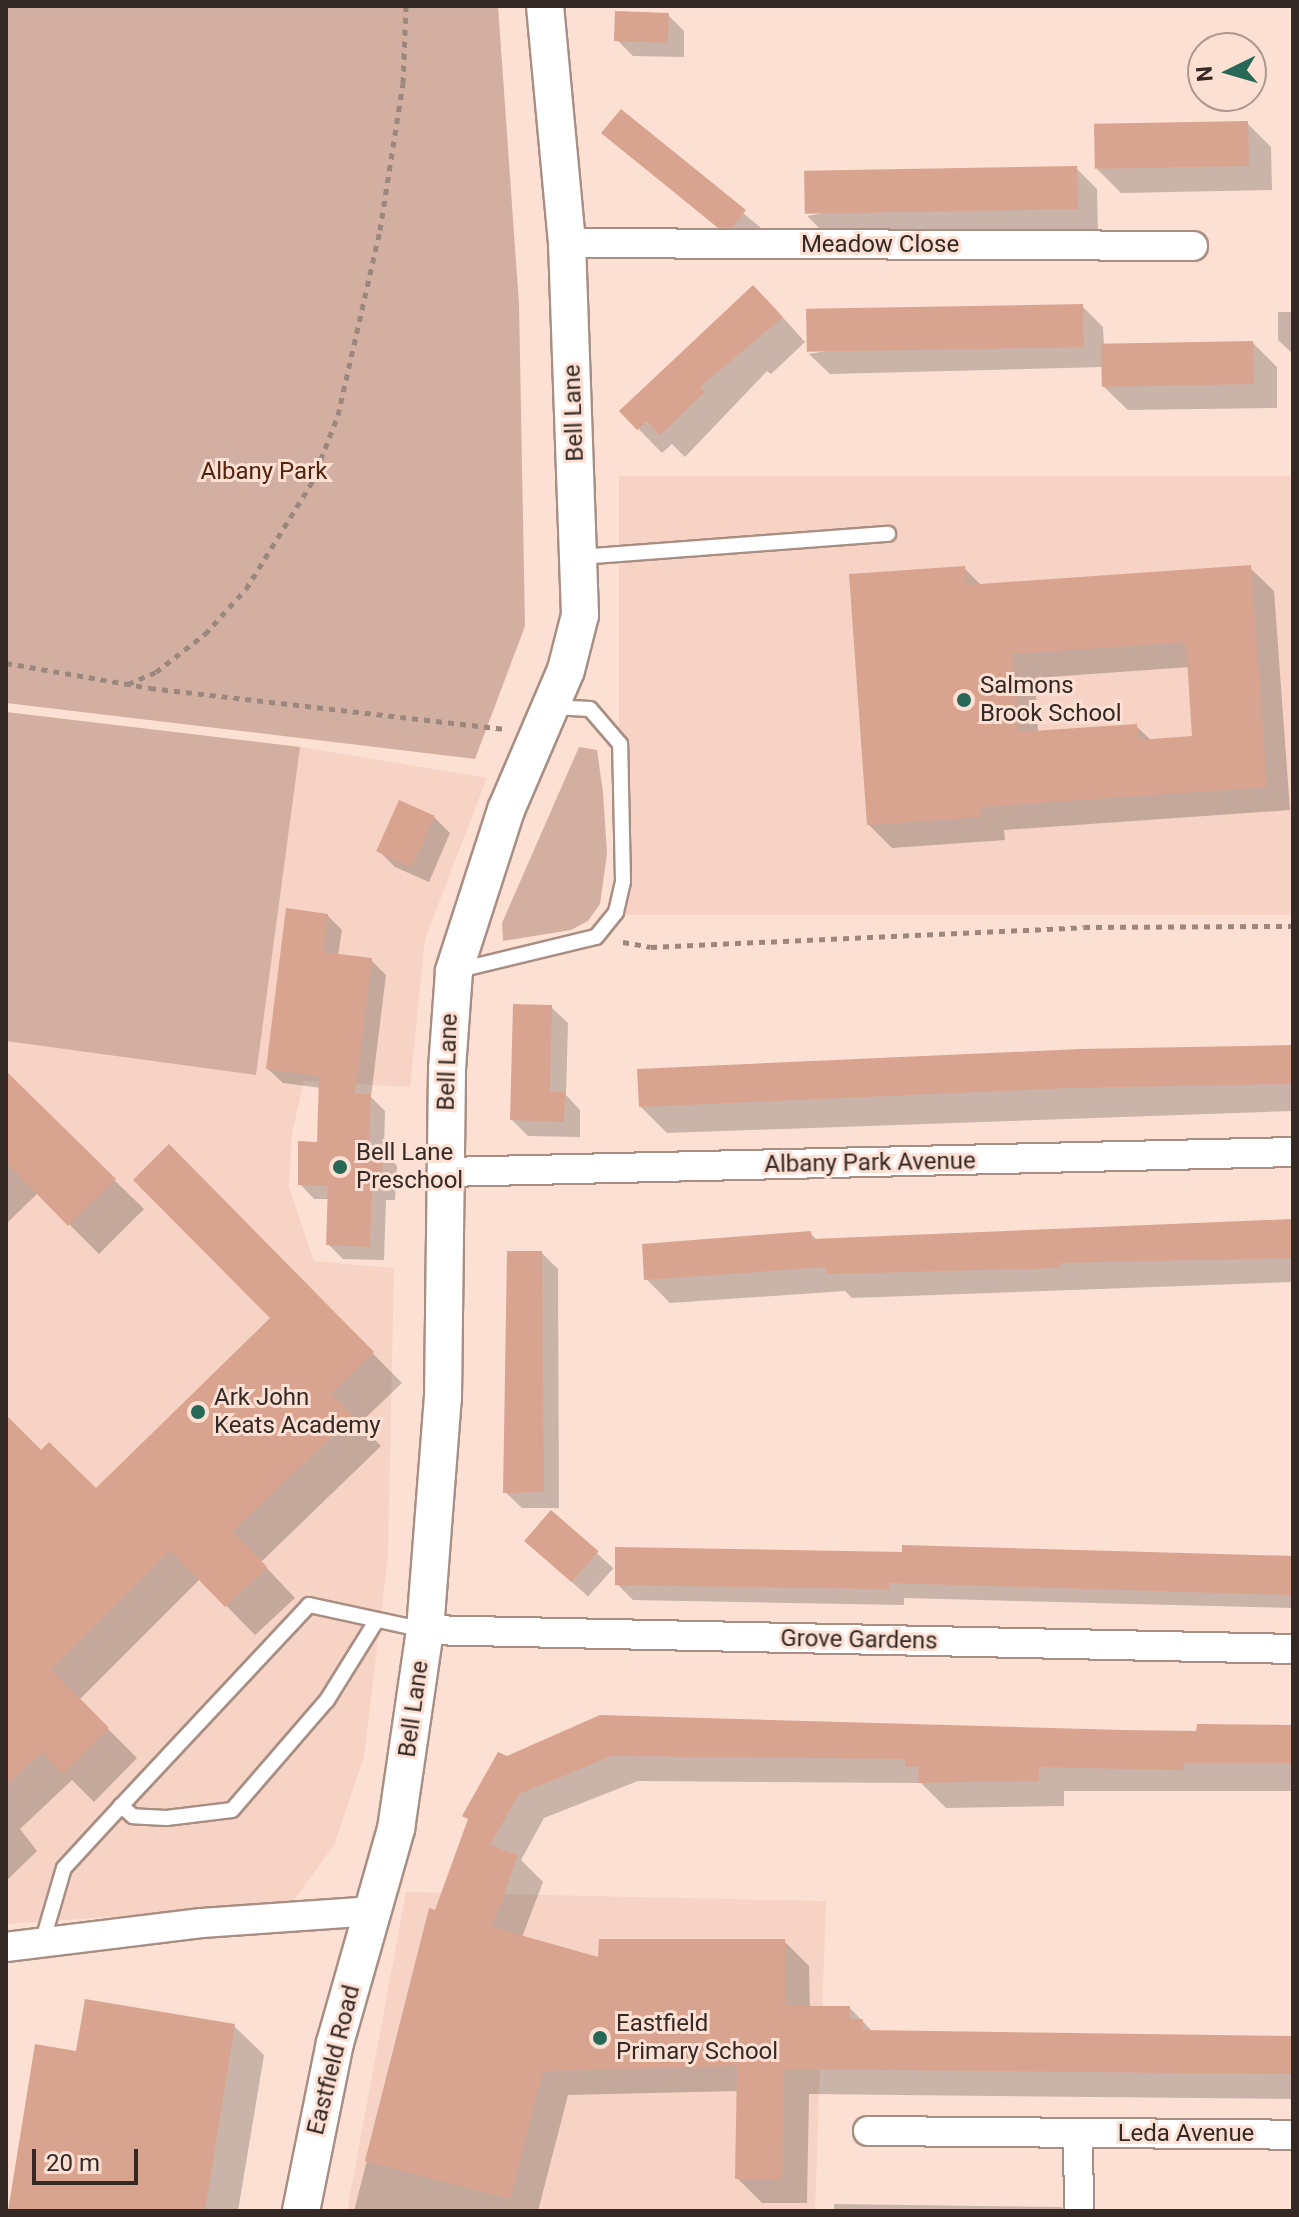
<!DOCTYPE html>
<html>
<head>
<meta charset="utf-8">
<style>
  body { margin:0 }
  #map { position:relative; width:1299px; height:2217px; overflow:hidden; background:#fde0d4; font-family:Roboto,sans-serif }
  div>[style] { position:absolute }
  [style*='--x'] { left:calc(var(--x)*1px); top:calc(var(--y)*1px); width:calc(var(--w)*1px); rotate:calc(var(--a)*1deg) }
  .built>* { inset:0; background:#f6d3c4; transform-origin:0 0 }
  .green>* { inset:0; background:#d3afa1 }
  .shadow>* { inset:0; background:#0003; transform-origin:0 0 }
  .building>* { inset:0; background:#d9a48f; transform-origin:0 0 }
  .path>* { height:5px; margin-top:-2.5px; transform-origin:0; background:repeating-linear-gradient(90deg,#9b877e 0 6px,transparent 0 12px) }
  .roads { filter:drop-shadow(2px 0 #a88e83) drop-shadow(-2px 0 #a88e83) drop-shadow(0 2px #a88e83) drop-shadow(0 -2px #a88e83) }
  .service>* { height:14px; margin:-7px; padding:0 7px; transform-origin:7px; border-radius:7px; background:#fff }
  .minor>* { height:28px; margin:-14px; padding:0 14px; transform-origin:14px; border-radius:14px; background:#fff }
  .tertiary>* { height:36px; margin:-18px; padding:0 18px; transform-origin:18px; border-radius:18px; background:#fff }
  .dots>* { width:22px; height:22px; translate:-50% -50%; box-sizing:border-box; border:4px solid #fde0d4; border-radius:50% }
  span { translate:-50% -50%; white-space:nowrap; text-align:center; line-height:1.15; -webkit-text-stroke:6px #fde0d4; paint-order:stroke }
  .street-label { font-size:24px; color:#342925 }
  .park-label { font-size:24px; color:#53230c }
  .poi-label { font-size:24px; color:#342925 }
  .left { translate:0 -50%; text-align:left }
  .frame { position:absolute; inset:0; border:8px solid #342925; pointer-events:none }
  .north { position:absolute; left:1187px; top:32px; width:80px; height:80px; box-sizing:border-box; background:#fde0d4; border:2px solid #ad978e; border-radius:50%; rotate:265deg; font-size:22px; font-weight:700; line-height:32px; text-align:center; color:#342925 }
  .north::after { content:''; display:block; margin:auto; width:28px; height:36px; background:#276856; clip-path:polygon(50% 0,100% 100%,50% 72%,0 100%) }
  .scale { position:absolute; left:32px; top:2149px; width:106px; height:36px; box-sizing:border-box; border:4px solid #342925; border-top:0; padding-left:10px; font-size:24px; line-height:28px; white-space:nowrap; color:#342925; -webkit-text-stroke:6px #fde0d4; paint-order:stroke }
</style>
</head>
<body>
<div id="map">
  <div class="built">
    <i style="left:1293px;top:476px;width:439px;height:674px;rotate:90deg"></i>
    <i style="clip-path:polygon(6px 712px,300px 747px,487px 778px,425px 939px,410px 1087px,304px 1081px,292px 1133px,289px 1187px,314px 1261px,394px 1268px,388px 1556px,364px 1757px,334px 1845px,290px 1905px,6px 1924px)"></i>
    <i style="clip-path:polygon(406px 1892px,826px 1901px,815px 2211px,347px 2211px)"></i>
  </div>
  <div class="green">
    <i style="clip-path:polygon(6px 6px,498px 6px,519px 304px,525px 626px,475px 759px,6px 703px)"></i>
    <i style="clip-path:polygon(6px 712px,300px 747px,256px 1075px,6px 1041px)"></i>
    <i style="clip-path:polygon(579px 747px,597px 750px,603px 792px,607px 854px,600px 904px,588px 921px,571px 930px,503px 941px,502px 923px)"></i>
  </div>
  <div class="shadow">
    <i style="clip-path:polygon(668px 15px,684px 31px,684px 57px,633px 56px,617px 40px)"></i>
    <i style="clip-path:polygon(621px 111px,761px 228px,749px 242px,735px 242px,604px 133px)"></i>
    <i style="clip-path:polygon(1247px 123px,1271px 147px,1272px 190px,1121px 193px,1097px 169px)"></i>
    <i style="clip-path:polygon(1076px 168px,1097px 189px,1098px 230px,828px 237px,807px 216px)"></i>
    <i style="clip-path:polygon(1082px 306px,1103px 327px,1104px 346px,1253px 343px,1277px 367px,1277px 408px,1128px 410px,1104px 387px,1103px 367px,830px 374px,809px 354px)"></i>
    <i style="clip-path:polygon(777px 311px,805px 342px,771px 374px,767px 371px,685px 457px,672px 444px,662px 453px,621px 411px)"></i>
    <i style="clip-path:polygon(1278px 312px,1293px 312px,1293px 354px,1278px 340px)"></i>
    <i style="clip-path:polygon(evenodd,964px 568px,982px 586px,1250px 568px,1274px 591px,1290px 810px,1004px 830px,1005px 840px,892px 848px,868px 824px,964px 568px,1190px 667px,1194px 738px,1152px 741px,1136px 726px,1038px 732px,1035px 678px,1190px 667px)"></i>
    <i style="clip-path:polygon(434px 817px,450px 833px,429px 882px,395px 867px,379px 851px)"></i>
    <i style="clip-path:polygon(327px 915px,342px 930px,338px 956px,371px 960px,386px 975px,371px 1097px,385px 1111px,384px 1152px,397px 1166px,395px 1200px,386px 1200px,384px 1260px,343px 1259px,328px 1244px,330px 1199px,314px 1199px,300px 1184px,319px 1144px,321px 1088px,283px 1083px,268px 1069px)"></i>
    <i style="clip-path:polygon(551px 1007px,568px 1023px,566px 1095px,580px 1110px,580px 1137px,528px 1136px,512px 1120px)"></i>
    <i style="clip-path:polygon(1293px 1047px,1293px 1111px,667px 1133px,641px 1107px)"></i>
    <i style="clip-path:polygon(7px 1075px,144px 1209px,99px 1254px,38px 1193px,6px 1224px)"></i>
    <i style="clip-path:polygon(169px 1147px,402px 1383px,359px 1424px,381px 1446px,261px 1562px,295px 1598px,255px 1635px,200px 1579px,79px 1700px,137px 1758px,94px 1802px,72px 1780px,20px 1829px,37px 1851px,6px 1881px,6px 1417px,41px 1452px,96px 1491px,273px 1318px)"></i>
    <i style="clip-path:polygon(1293px 1221px,1293px 1282px,852px 1298px,845px 1291px,670px 1303px,646px 1279px,810px 1233px,817px 1240px)"></i>
    <i style="clip-path:polygon(542px 1253px,558px 1269px,559px 1508px,522px 1508px,505px 1492px)"></i>
    <i style="left:551px;top:1512px;width:84px;height:38px;rotate:42deg"></i>
    <i style="clip-path:polygon(904px 1554px,1293px 1556px,1293px 1608px,904px 1598px,904px 1605px,633px 1600px,617px 1584px)"></i>
    <i style="clip-path:polygon(1293px 1727px,1293px 1791px,1064px 1791px,1064px 1806px,946px 1808px,921px 1783px,638px 1781px,544px 1818px,521px 1860px,543px 1882px,522px 1937px,600px 1960px,784px 1941px,809px 1966px,810px 2008px,850px 2008px,873px 2032px,1293px 2038px,1293px 2099px,809px 2094px,807px 2203px,762px 2203px,737px 2178px,738px 2091px,568px 2095px,538px 2211px,354px 2211px,431px 1911px,437px 1913px,506px 1759px)"></i>
    <i style="clip-path:polygon(234px 2026px,264px 2055px,238px 2211px,10px 2211px,78px 2053px)"></i>
    <i style="clip-path:polygon(834px 2204px,1061px 2207px,1065px 2211px,834px 2211px)"></i>
    <i style="clip-path:polygon(1159px 2209px,1273px 2211px,1159px 2211px)"></i>
  </div>
  <div class="building">
    <i style="left:615px;top:11px;width:54px;height:30px;rotate:2deg"></i>
    <i style="clip-path:polygon(621px 109px,746px 210px,733px 227px,717px 227px,601px 133px)"></i>
    <i style="left:1248px;top:121px;width:45px;height:154px;rotate:89deg"></i>
    <i style="left:1077px;top:166px;width:43px;height:273px;rotate:89deg"></i>
    <i style="clip-path:polygon(753px 285px,783px 317px,700px 387px,705px 392px,660px 435px,647px 421px,637px 430px,619px 411px)"></i>
    <i style="left:1083px;top:304px;width:43px;height:277px;rotate:89deg"></i>
    <i style="left:1253px;top:341px;width:43px;height:152px;rotate:89deg"></i>
    <i style="clip-path:polygon(evenodd,1251px 565px,1267px 787px,981px 807px,982px 817px,867px 825px,849px 574px,965px 566px,966px 585px,1251px 565px,1186px 642px,1192px 736px,1138px 740px,1137px 724px,1017px 732px,1012px 654px,1186px 642px)"></i>
    <i style="left:399px;top:800px;width:39px;height:56px;rotate:24deg"></i>
    <i style="clip-path:polygon(286px 908px,328px 914px,323px 952px,372px 958px,355px 1094px,371px 1094px,369px 1149px,383px 1149px,382px 1186px,372px 1186px,370px 1247px,326px 1245px,328px 1186px,298px 1185px,298px 1141px,317px 1142px,319px 1076px,266px 1069px)"></i>
    <i style="clip-path:polygon(513px 1004px,552px 1005px,550px 1091px,565px 1092px,564px 1122px,510px 1120px)"></i>
    <i style="clip-path:polygon(1293px 1045px,1293px 1084px,1068px 1088px,639px 1107px,637px 1069px,1080px 1049px)"></i>
    <i style="clip-path:polygon(6px 1071px,116px 1179px,68px 1226px,6px 1162px)"></i>
    <i style="clip-path:polygon(169px 1144px,374px 1352px,331px 1394px,353px 1416px,233px 1531px,267px 1567px,225px 1607px,170px 1550px,51px 1669px,109px 1728px,63px 1774px,42px 1752px,6px 1785px,6px 1415px,41px 1450px,49px 1442px,96px 1488px,270px 1318px,133px 1180px)"></i>
    <i style="clip-path:polygon(1293px 1219px,1293px 1258px,1060px 1263px,1060px 1268px,826px 1274px,826px 1267px,644px 1280px,642px 1244px,811px 1231px,812px 1239px)"></i>
    <i style="clip-path:polygon(507px 1251px,542px 1251px,544px 1492px,503px 1493px)"></i>
    <i style="left:551px;top:1510px;width:63px;height:41px;rotate:41deg"></i>
    <i style="clip-path:polygon(902px 1545px,1293px 1556px,1293px 1595px,889px 1583px,889px 1589px,615px 1585px,615px 1547px,902px 1552px)"></i>
    <i style="clip-path:polygon(600px 1715px,1124px 1730px,1196px 1731px,1197px 1724px,1293px 1725px,1293px 1763px,1184px 1763px,1184px 1770px,1039px 1767px,1039px 1781px,918px 1783px,919px 1766px,905px 1767px,905px 1759px,612px 1756px,519px 1794px,490px 1845px,518px 1855px,492px 1927px,598px 1957px,599px 1939px,785px 1939px,786px 2006px,850px 2006px,850px 2019px,863px 2019px,863px 2030px,1293px 2036px,1293px 2074px,784px 2069px,782px 2179px,735px 2179px,737px 2066px,543px 2071px,510px 2199px,365px 2161px,429px 1908px,435px 1910px,468px 1819px,462px 1816px,498px 1752px,507px 1756px)"></i>
    <i style="clip-path:polygon(85px 1999px,235px 2024px,205px 2211px,8px 2211px,35px 2044px,76px 2051px)"></i>
  </div>
  <div class="path">
    <i style="--x:6;--y:663;--w:146;--a:9.8"></i>
    <i style="--x:150;--y:688;--w:355;--a:6.6"></i>
    <i style="--x:128;--y:684;--w:30;--a:-23"></i>
    <i style="--x:156;--y:672;--w:62;--a:-37.8"></i>
    <i style="--x:205;--y:634;--w:61;--a:-47.7"></i>
    <i style="--x:246;--y:589;--w:126;--a:-58.3"></i>
    <i style="--x:312;--y:482;--w:72;--a:-68.8"></i>
    <i style="--x:338;--y:415;--w:190;--a:-77.2"></i>
    <i style="--x:380;--y:230;--w:149;--a:-81.1"></i>
    <i style="--x:403;--y:83;--w:77;--a:-87.8"></i>
    <i style="--x:623;--y:942;--w:28;--a:10"></i>
    <i style="--x:651;--y:947;--w:433;--a:-2.6"></i>
    <i style="--x:1084;--y:927;--w:209;--a:-0.3"></i>
  </div>
  <div class="roads">
    <div class="service">
      <i style="--x:580;--y:557;--w:309;--a:-4.3"></i>
      <i style="--x:455;--y:971;--w:145;--a:-13.6"></i>
      <i style="--x:596;--y:937;--w:32;--a:-51"></i>
      <i style="--x:616;--y:912;--w:31;--a:-77"></i>
      <i style="--x:623;--y:882;--w:138;--a:-91.2"></i>
      <i style="--x:620;--y:744;--w:46;--a:-130.6"></i>
      <i style="--x:590;--y:709;--w:39;--a:-177"></i>
      <i style="--x:375;--y:1623;--w:91;--a:121.9"></i>
      <i style="--x:327;--y:1700;--w:145;--a:130.8"></i>
      <i style="--x:232;--y:1810;--w:66;--a:173.1"></i>
      <i style="--x:166;--y:1818;--w:33;--a:-177"></i>
      <i style="--x:133;--y:1816;--w:16;--a:-140"></i>
      <i style="--x:121;--y:1806;--w:275;--a:-46.9"></i>
      <i style="--x:309;--y:1605;--w:119;--a:12.2"></i>
      <i style="--x:42;--y:1943;--w:78;--a:-73.7"></i>
      <i style="--x:64;--y:1868;--w:84;--a:-47.4"></i>
    </div>
    <div class="minor">
      <i style="--x:567;--y:243;--w:626;--a:0.27"></i>
      <i style="--x:446;--y:1172;--w:847;--a:-1.35"></i>
      <i style="--x:425;--y:1630;--w:868;--a:1.25"></i>
      <i style="--x:6;--y:1947;--w:197;--a:-7"></i>
      <i style="--x:202;--y:1923;--w:172;--a:-4"></i>
      <i style="--x:868;--y:2131;--w:425;--a:0.5"></i>
      <i style="--x:1078;--y:2133;--w:78;--a:89.3"></i>
    </div>
    <div class="tertiary">
      <i style="--x:301;--y:2211;--w:171;--a:-78.6"></i>
      <i style="--x:335;--y:2043;--w:223;--a:-74.1"></i>
      <i style="--x:396;--y:1829;--w:201;--a:-81.7"></i>
      <i style="--x:425;--y:1630;--w:233;--a:-85.6"></i>
      <i style="--x:443;--y:1398;--w:329;--a:-89.3"></i>
      <i style="--x:447;--y:1069;--w:98;--a:-85.9"></i>
      <i style="--x:454;--y:971;--w:169;--a:-72.1"></i>
      <i style="--x:506;--y:810;--w:152;--a:-66.8"></i>
      <i style="--x:566;--y:670;--w:57;--a:-75.7"></i>
      <i style="--x:580;--y:615;--w:372;--a:-92"></i>
      <i style="--x:567;--y:243;--w:238;--a:-95.3"></i>
    </div>
  </div>
  <div class="dots">
    <i style="left:964px;top:700px;background:#276856"></i>
    <i style="left:340px;top:1167px;background:#276856"></i>
    <i style="left:198px;top:1412px;background:#276856"></i>
    <i style="left:600px;top:2038px;background:#276856"></i>
  </div>
  <div class="street-label">
    <span style="left:880px;top:245px">Meadow Close</span>
    <span style="left:574px;top:413px;rotate:-92deg">Bell Lane</span>
    <span style="left:448px;top:1062px;rotate:-88deg">Bell Lane</span>
    <span style="left:870px;top:1163px;rotate:-1deg">Albany Park Avenue</span>
    <span style="left:859px;top:1640px;rotate:1deg">Grove Gardens</span>
    <span style="left:414px;top:1709px;rotate:-82deg">Bell Lane</span>
    <span style="left:334px;top:2060px;rotate:-76deg">Eastfield Road</span>
    <span style="left:1186px;top:2134px">Leda Avenue</span>
  </div>
  <div class="park-label">
    <span style="left:264px;top:472px">Albany Park</span>
  </div>
  <div class="poi-label">
    <span class="left" style="left:980px;top:700px">Salmons<br>Brook School</span>
    <span class="left" style="left:356px;top:1167px">Bell Lane<br>Preschool</span>
    <span class="left" style="left:214px;top:1412px">Ark John<br>Keats Academy</span>
    <span class="left" style="left:616px;top:2038px">Eastfield<br>Primary School</span>
  </div>
  <div class="frame"></div>
  <div class="north">N</div>
  <div class="scale">20 m</div>
</div>
</body>
</html>
